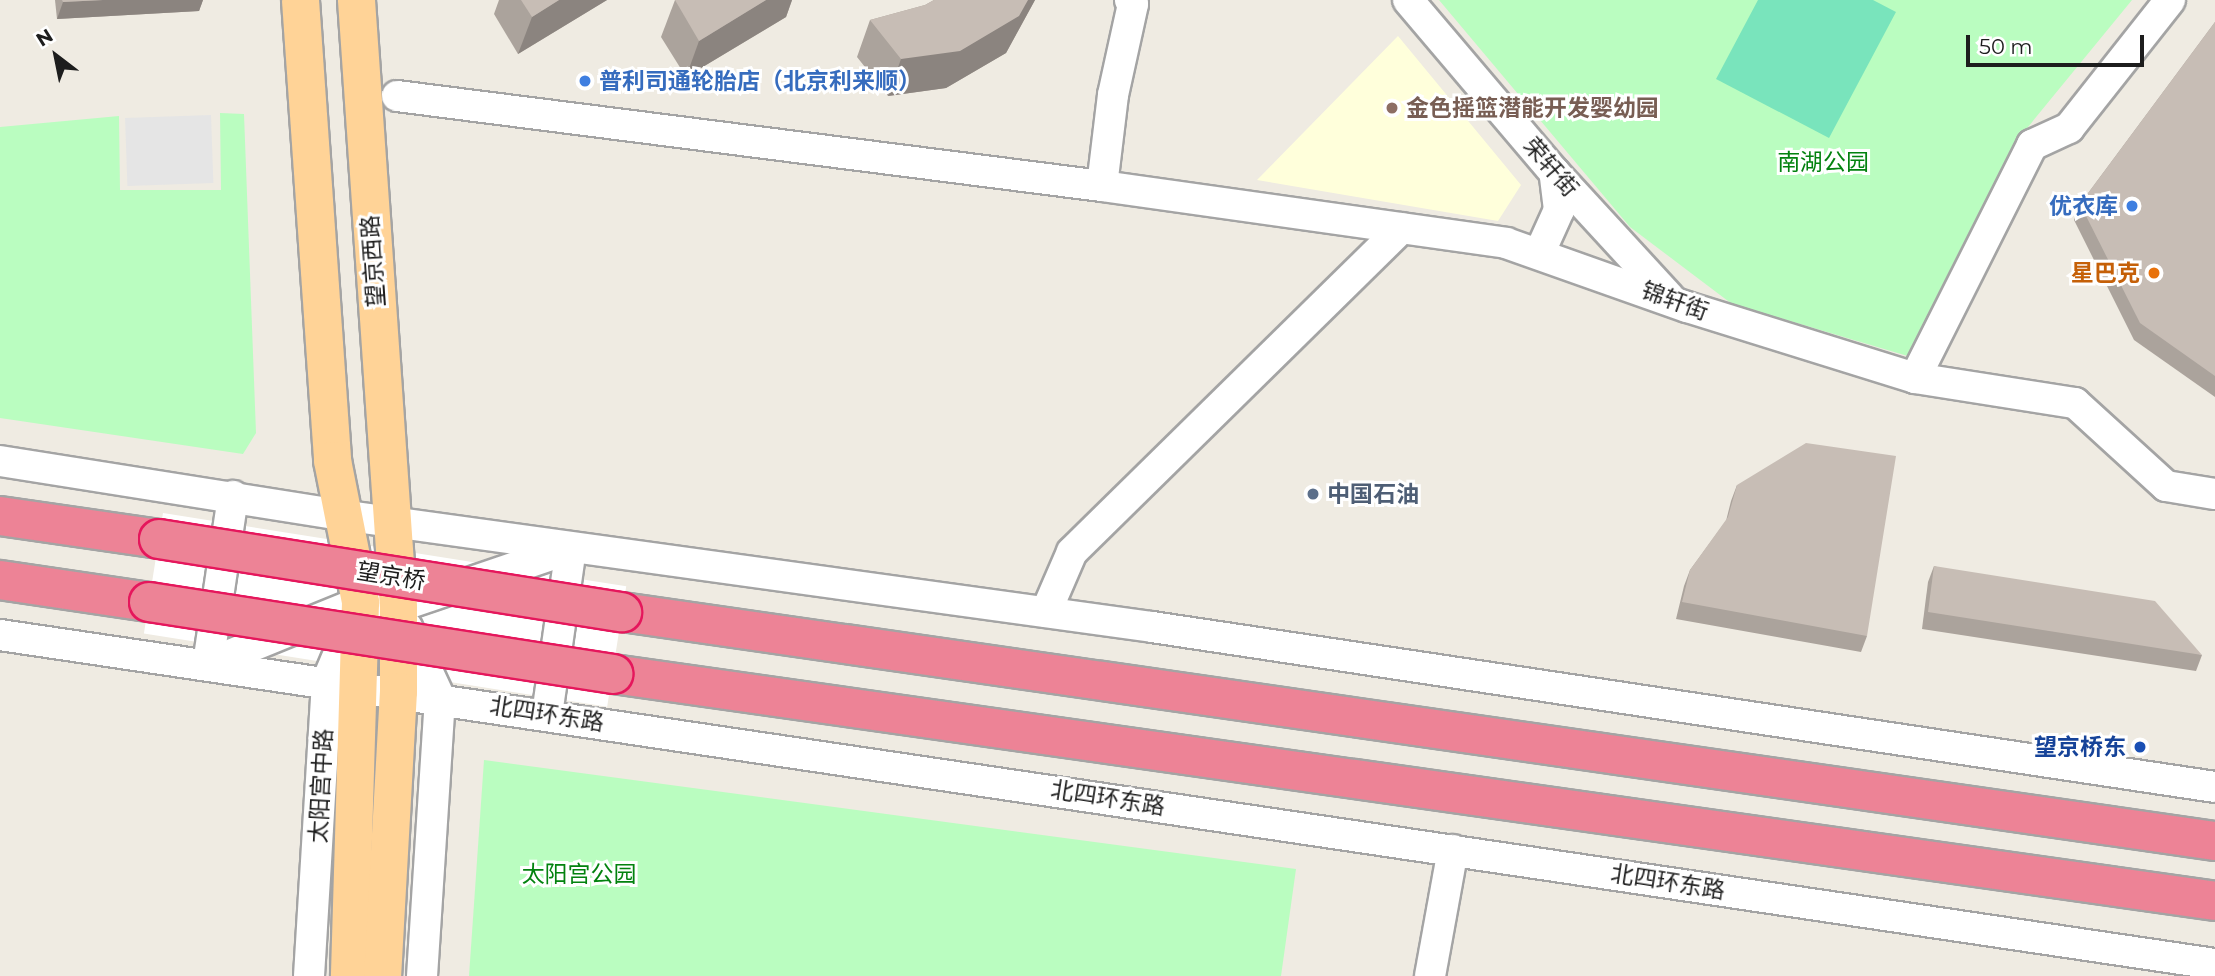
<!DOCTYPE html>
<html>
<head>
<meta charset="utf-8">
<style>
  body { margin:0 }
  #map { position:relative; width:2215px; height:976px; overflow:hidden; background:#efebe2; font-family:Montserrat,"Noto Sans SC",sans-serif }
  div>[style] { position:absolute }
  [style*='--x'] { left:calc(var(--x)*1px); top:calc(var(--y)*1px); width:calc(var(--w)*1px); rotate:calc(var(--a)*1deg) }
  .education>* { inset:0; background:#ffffdb }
  .park>* { inset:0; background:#bafdc0 }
  .pitch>* { inset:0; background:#79e4bc }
  .parking>* { inset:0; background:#e5e5e5; transform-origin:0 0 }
  .pier>* { inset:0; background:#fff; transform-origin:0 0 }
  .roads { filter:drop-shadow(2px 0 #a4a4a4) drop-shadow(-2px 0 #a4a4a4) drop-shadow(0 2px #a4a4a4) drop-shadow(0 -2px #a4a4a4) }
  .minor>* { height:30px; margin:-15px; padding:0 15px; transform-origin:15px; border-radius:15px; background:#fff }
  .major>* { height:37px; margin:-18.5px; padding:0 18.5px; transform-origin:18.5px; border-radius:18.5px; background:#ffd397 }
  .highway>* { height:38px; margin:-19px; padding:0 19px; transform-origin:19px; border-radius:19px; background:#ed8396 }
  .bridges { filter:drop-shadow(2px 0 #e5175c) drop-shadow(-2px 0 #e5175c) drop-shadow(0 2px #e5175c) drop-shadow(0 -2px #e5175c) }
  .highway-bridge>* { height:38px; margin:-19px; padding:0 19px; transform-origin:19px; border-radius:19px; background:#ed8396 }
  .wall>* { inset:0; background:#aba39c }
  .shaded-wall>* { inset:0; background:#8b847f }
  .building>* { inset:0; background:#c7bdb5 }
  .dots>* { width:19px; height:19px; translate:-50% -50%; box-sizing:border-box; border:4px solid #fff; border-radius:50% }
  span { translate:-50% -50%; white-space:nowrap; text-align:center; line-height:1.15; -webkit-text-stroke:6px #fff; paint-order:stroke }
  .shop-label { font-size:23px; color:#366cbe; font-weight:700 }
  .left { translate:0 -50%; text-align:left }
  .right { translate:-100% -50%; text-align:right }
  .education-label { font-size:23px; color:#785e54; font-weight:700 }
  .park-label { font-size:23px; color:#03820f }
  .street-label { font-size:23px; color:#1d1d1d }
  .food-label { font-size:23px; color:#c56008; font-weight:700 }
  .service-label { font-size:23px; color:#4e5e75; font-weight:700 }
  .transit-label { font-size:23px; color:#164399; font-weight:700 }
  .north { position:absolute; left:21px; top:21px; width:70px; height:70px; -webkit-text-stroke:5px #fff; paint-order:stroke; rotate:328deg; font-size:19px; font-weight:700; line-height:28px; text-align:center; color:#1d1d1d }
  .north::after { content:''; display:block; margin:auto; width:24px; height:32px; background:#1d1d1d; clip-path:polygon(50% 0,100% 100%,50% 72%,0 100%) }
  .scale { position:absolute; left:1966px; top:35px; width:178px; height:32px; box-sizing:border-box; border:4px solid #1d1d1d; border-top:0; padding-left:9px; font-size:21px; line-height:24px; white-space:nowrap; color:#1d1d1d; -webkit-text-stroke:5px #fff; paint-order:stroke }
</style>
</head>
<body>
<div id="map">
  <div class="education">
    <i style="clip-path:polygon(1398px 36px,1521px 185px,1498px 221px,1257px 180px)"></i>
  </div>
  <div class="park">
    <i style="clip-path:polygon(1439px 0,2132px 0,2019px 138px,1911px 357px,1732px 304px,1630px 227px)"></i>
    <i style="clip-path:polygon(220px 113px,244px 114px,256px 433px,243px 454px,0 418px,0 127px,119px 116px,120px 190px,221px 190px)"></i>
    <i style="clip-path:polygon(484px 760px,1296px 869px,1281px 976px,469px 976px)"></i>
  </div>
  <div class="pitch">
    <i style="clip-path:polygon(1758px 0,1873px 0,1896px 12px,1829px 138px,1716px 79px)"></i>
  </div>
  <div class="parking">
    <i style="left:211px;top:115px;width:68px;height:86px;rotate:88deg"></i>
  </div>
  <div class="pier">
    <i style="left:163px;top:513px;width:469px;height:122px;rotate:9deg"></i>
  </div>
  <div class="roads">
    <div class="minor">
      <i style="--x:1408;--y:0;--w:226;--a:49.7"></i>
      <i style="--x:1554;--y:172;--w:170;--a:47.4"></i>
      <i style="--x:397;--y:96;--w:711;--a:7.28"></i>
      <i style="--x:1102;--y:186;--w:408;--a:8"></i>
      <i style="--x:1506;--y:243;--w:192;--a:19.5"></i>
      <i style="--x:1687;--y:307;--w:239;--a:17.3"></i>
      <i style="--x:1915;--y:378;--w:162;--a:8.9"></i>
      <i style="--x:2075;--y:403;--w:123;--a:42.4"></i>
      <i style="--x:2166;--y:486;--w:50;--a:9.3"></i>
      <i style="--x:1102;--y:186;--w:92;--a:-83.1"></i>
      <i style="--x:1113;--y:95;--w:93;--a:-77.6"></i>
      <i style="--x:1133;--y:4;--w:5;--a:-127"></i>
      <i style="--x:1539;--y:254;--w:48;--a:-65.6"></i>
      <i style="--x:1559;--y:210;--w:38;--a:-97"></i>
      <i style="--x:1915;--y:378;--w:261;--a:-63.3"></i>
      <i style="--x:2032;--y:145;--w:41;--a:-24.7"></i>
      <i style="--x:2069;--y:128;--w:163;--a:-51.7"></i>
      <i style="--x:0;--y:461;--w:345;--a:9"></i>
      <i style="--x:341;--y:515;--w:819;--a:7.86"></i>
      <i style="--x:1152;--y:627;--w:1075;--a:8.56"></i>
      <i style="--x:1046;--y:612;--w:65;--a:-66.6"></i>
      <i style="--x:1072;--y:552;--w:462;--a:-44.5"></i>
      <i style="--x:407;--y:627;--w:78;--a:65.1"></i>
      <i style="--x:440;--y:698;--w:279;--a:93.7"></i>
      <i style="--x:0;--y:635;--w:2239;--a:8.45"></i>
      <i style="--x:208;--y:664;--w:164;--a:-22.2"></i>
      <i style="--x:360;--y:602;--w:38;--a:7"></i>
      <i style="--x:398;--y:607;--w:183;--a:-18.8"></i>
      <i style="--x:571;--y:548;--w:168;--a:98.2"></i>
      <i style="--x:208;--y:664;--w:170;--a:-81.5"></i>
      <i style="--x:309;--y:976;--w:296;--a:-86.5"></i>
      <i style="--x:327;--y:681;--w:72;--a:-67"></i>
      <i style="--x:1430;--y:976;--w:128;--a:-79.7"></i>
    </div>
    <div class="major">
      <i style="--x:300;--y:0;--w:461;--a:86"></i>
      <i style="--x:332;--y:460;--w:145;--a:78.8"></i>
      <i style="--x:360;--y:602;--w:374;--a:91.7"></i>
      <i style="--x:356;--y:0;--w:608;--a:86.04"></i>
      <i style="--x:398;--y:607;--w:84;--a:90"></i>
      <i style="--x:398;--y:691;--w:285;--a:93.2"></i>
    </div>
    <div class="highway">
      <i style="--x:0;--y:516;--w:161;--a:8.2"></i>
      <i style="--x:0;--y:580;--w:151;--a:8.4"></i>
      <i style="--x:622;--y:612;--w:1609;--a:8.18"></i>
      <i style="--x:613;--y:674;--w:1618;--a:8.06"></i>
    </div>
  </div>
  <div class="bridges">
    <div class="highway-bridge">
      <i style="--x:159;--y:539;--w:469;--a:9"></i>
      <i style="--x:149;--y:602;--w:470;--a:8.8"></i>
    </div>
  </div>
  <div class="wall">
    <i style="clip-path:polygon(55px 0,203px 0,199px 11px,57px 19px)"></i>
    <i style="clip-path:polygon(499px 0,607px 0,518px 54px,494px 14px)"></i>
    <i style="clip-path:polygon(675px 0,792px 0,786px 17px,686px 77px,661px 37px)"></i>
    <i style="clip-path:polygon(934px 0,1035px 0,1006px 53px,946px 88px,888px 96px,857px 57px,870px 20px,925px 5px)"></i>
    <i style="clip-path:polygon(2215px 22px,2215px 397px,2134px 340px,2074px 220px,2080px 204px)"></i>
    <i style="clip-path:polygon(1737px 485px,1867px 636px,1861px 652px,1676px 619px,1684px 586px,1690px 570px,1726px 521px,1731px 501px)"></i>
    <i style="clip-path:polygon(1934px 566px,2202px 655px,2196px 671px,1922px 629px,1928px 582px)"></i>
  </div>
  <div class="shaded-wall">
    <i style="clip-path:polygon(103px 0,203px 0,199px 11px,57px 19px,63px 2px)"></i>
    <i style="clip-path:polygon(559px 0,607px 0,518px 54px,532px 17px)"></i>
    <i style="clip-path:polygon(766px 0,792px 0,786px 17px,686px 77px,699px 41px)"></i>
    <i style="clip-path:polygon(1028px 0,1035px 0,1006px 53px,946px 88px,888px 96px,901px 59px)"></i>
  </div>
  <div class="building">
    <i style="clip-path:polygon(62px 0,103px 0,63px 2px)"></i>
    <i style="clip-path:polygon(521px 0,559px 0,532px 17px)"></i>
    <i style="clip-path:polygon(675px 0,766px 0,699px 41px)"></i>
    <i style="clip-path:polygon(934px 0,1028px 0,1019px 16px,960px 51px,901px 59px,870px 20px,925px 5px)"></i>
    <i style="clip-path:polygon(2215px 22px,2215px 376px,2140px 323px,2080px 204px)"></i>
    <i style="clip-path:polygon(1806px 443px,1896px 456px,1867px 636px,1682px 602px,1690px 570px,1728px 517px,1737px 485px)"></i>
    <i style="clip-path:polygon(1934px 566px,2155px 601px,2202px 655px,1928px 612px)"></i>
  </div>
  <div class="dots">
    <i style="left:585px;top:81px;background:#3f7fe0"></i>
    <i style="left:1392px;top:108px;background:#8d6e63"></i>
    <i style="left:2132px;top:206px;background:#3f7fe0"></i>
    <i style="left:2154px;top:273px;background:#e8710a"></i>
    <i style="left:1313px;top:494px;background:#5c6f8a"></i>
    <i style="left:2140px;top:747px;background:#1a4fb4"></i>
  </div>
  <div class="shop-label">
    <span class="left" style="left:599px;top:81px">普利司通轮胎店（北京利来顺）</span>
    <span class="right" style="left:2118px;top:206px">优衣库</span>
  </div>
  <div class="education-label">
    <span class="left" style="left:1406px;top:108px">金色摇篮潜能开发婴幼园</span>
  </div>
  <div class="park-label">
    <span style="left:1823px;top:162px">南湖公园</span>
    <span style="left:579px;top:874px">太阳宫公园</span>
  </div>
  <div class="street-label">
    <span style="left:1551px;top:167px;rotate:49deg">荣轩街</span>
    <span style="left:373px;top:261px;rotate:-94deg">望京西路</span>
    <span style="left:1675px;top:301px;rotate:20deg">锦轩街</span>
    <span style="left:391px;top:576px;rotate:9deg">望京桥</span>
    <span style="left:547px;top:714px;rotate:9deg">北四环东路</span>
    <span style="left:321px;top:786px;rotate:-87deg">太阳宫中路</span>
    <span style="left:1108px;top:798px;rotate:9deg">北四环东路</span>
    <span style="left:1668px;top:882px;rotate:9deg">北四环东路</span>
  </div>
  <div class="food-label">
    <span class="right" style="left:2140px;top:273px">星巴克</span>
  </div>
  <div class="service-label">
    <span class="left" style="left:1327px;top:494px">中国石油</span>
  </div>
  <div class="transit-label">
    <span class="right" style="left:2126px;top:747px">望京桥东</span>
  </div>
  <div class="north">N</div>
  <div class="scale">50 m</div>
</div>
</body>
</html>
